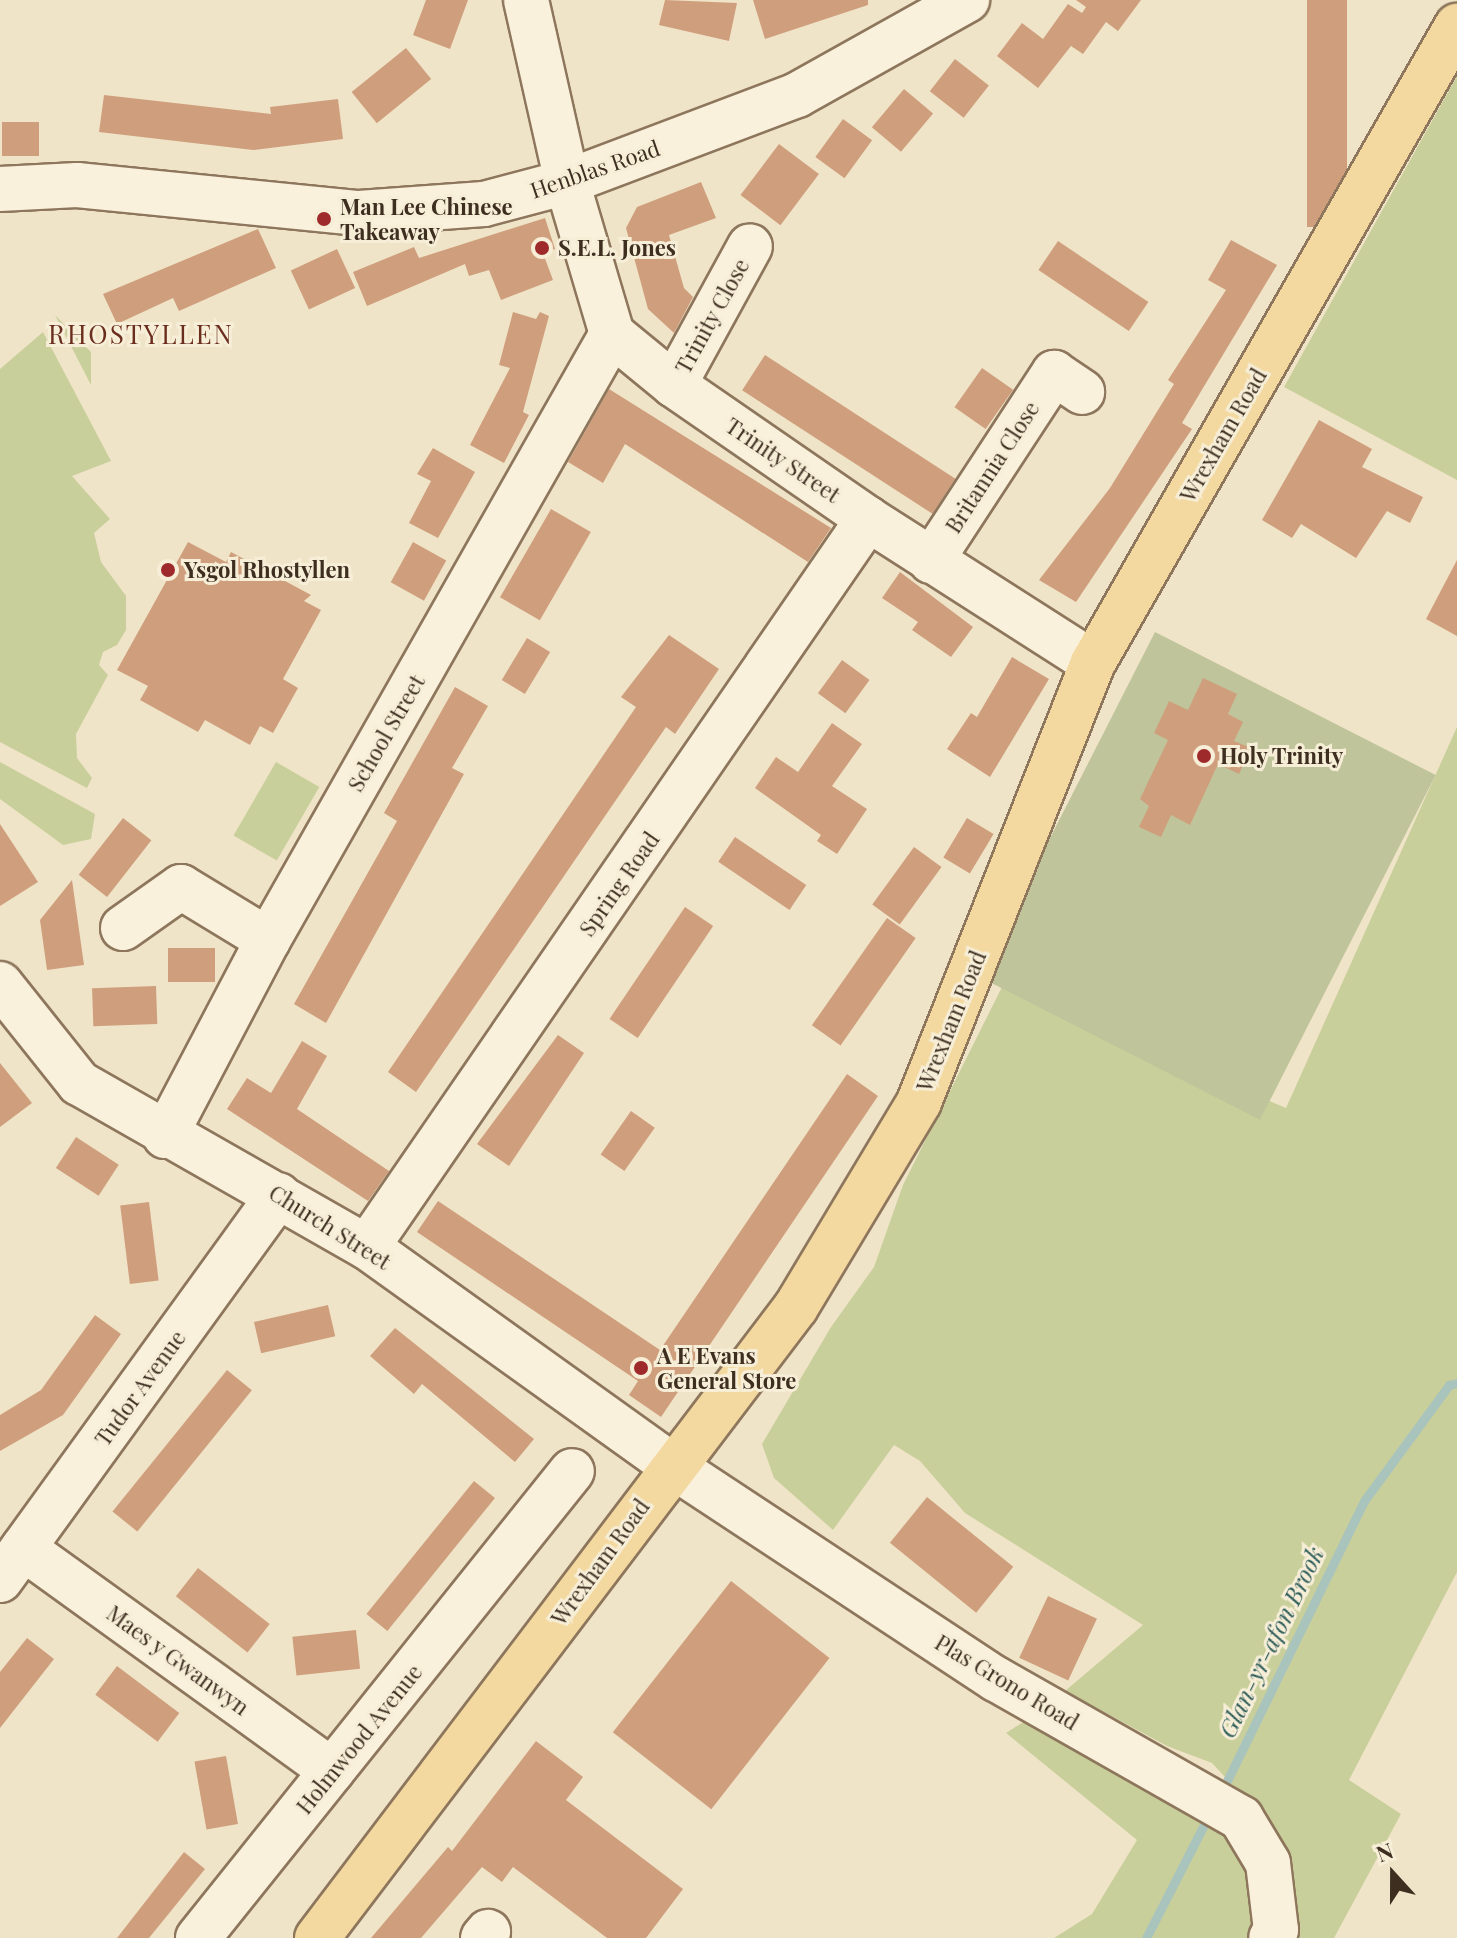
<!DOCTYPE html>
<html>
<head>
<meta charset="utf-8">
<style>
  body { margin:0 }
  #map { position:relative; width:1457px; height:1938px; overflow:hidden; background:#f0e4c8; font-family:"Playfair Display",serif }
  div>[style] { position:absolute }
  [style*='--x'] { left:calc(var(--x)*1px); top:calc(var(--y)*1px); width:calc(var(--w)*1px); rotate:calc(var(--a)*1deg) }
  .green>* { inset:0; background:#c9cf9b; transform-origin:0 0 }
  .cemetery>* { inset:0; background:#bfc49a; transform-origin:0 0 }
  .stream>* { height:9px; margin:-4.5px; padding:0 4.5px; transform-origin:4.5px; border-radius:4.5px; background:#a9c4bc }
  .building>* { inset:0; background:#cf9f7d; transform-origin:0 0 }
  .roads { filter:drop-shadow(2px 0 #8d765c) drop-shadow(-2px 0 #8d765c) drop-shadow(0 2px #8d765c) drop-shadow(0 -2px #8d765c) }
  .minor>* { height:44px; margin:-22px; padding:0 22px; transform-origin:22px; border-radius:22px; background:#faf1dc }
  .major>* { height:44px; margin:-22px; padding:0 22px; transform-origin:22px; border-radius:22px; background:#f3d9a0 }
  .dots>* { width:22px; height:22px; translate:-50% -50%; box-sizing:border-box; border:4px solid #f7eed8; border-radius:50% }
  span { translate:-50% -50%; white-space:nowrap; text-align:center; line-height:1.15; -webkit-text-stroke:6px #f7eed8; paint-order:stroke }
  .street-label { font-size:22px; color:#3d2e20 }
  .poi-label { font-size:22px; color:#3d2e20; font-weight:700 }
  .left { translate:0 -50%; text-align:left }
  .water-label { font-size:24px; color:#2f5d5a; font-style:italic }
  .quarter-label { font-size:26px; color:#6b2e1e; letter-spacing:2px }
  .north { position:absolute; left:1353px; top:1834px; width:80px; height:80px; -webkit-text-stroke:6px #f7eed8; paint-order:stroke; rotate:339deg; font-size:22px; font-weight:700; line-height:32px; text-align:center; color:#3d2e20 }
  .north::after { content:''; display:block; margin:auto; width:28px; height:36px; background:#3d2e20; clip-path:polygon(50% 0,100% 100%,50% 72%,0 100%) }
</style>
</head>
<body>
<div id="map">
  <div class="green">
    <i style="clip-path:polygon(1457px 76px,1457px 480px,1284px 387px)"></i>
    <i style="clip-path:polygon(55px 315px,91px 352px,91px 385px)"></i>
    <i style="clip-path:polygon(43px 332px,111px 461px,72px 476px,110px 519px,94px 533px,101px 562px,126px 596px,126px 630px,117px 645px,103px 652px,99px 665px,108px 675px,76px 734px,77px 758px,92px 778px,87px 788px,0 742px,0 369px)"></i>
    <i style="clip-path:polygon(1457px 727px,1457px 1572px,1349px 1780px,1401px 1814px,1334px 1938px,1054px 1938px,1092px 1914px,1137px 1840px,1006px 1733px,1028px 1719px,1253px 1807px,1212px 1763px,1167px 1746px,1065px 1691px,1143px 1625px,965px 1513px,920px 1461px,894px 1445px,833px 1530px,774px 1478px,762px 1444px,831px 1327px,874px 1267px,903px 1185px,1002px 987px,1286px 1108px)"></i>
    <i style="clip-path:polygon(0 762px,95px 814px,91px 839px,63px 845px,0 799px)"></i>
    <i style="left:276px;top:762px;width:50px;height:85px;rotate:30deg"></i>
  </div>
  <div class="cemetery">
    <i style="left:1155px;top:632px;width:315px;height:387px;rotate:27deg"></i>
  </div>
  <div class="stream">
    <i style="--x:1221;--y:1793;--w:325;--a:-63.9"></i>
    <i style="--x:1364;--y:1501;--w:144;--a:-53.8"></i>
    <i style="--x:1449;--y:1385;--w:8;--a:-14"></i>
    <i style="--x:1146;--y:1938;--w:140;--a:-62.9"></i>
  </div>
  <div class="building">
    <i style="clip-path:polygon(426px 0,468px 0,450px 49px,413px 35px)"></i>
    <i style="clip-path:polygon(665px 0,737px 3px,729px 41px,659px 25px)"></i>
    <i style="clip-path:polygon(753px 0,868px 0,868px 5px,765px 39px)"></i>
    <i style="clip-path:polygon(1076px 0,1141px 0,1118px 31px,1106px 22px,1083px 54px,1071px 46px,1038px 88px,997px 56px,1022px 23px,1043px 39px,1068px 4px,1082px 13px,1086px 7px)"></i>
    <i style="left:1307px;top:0;width:40px;height:227px"></i>
    <i style="left:406px;top:48px;width:40px;height:70px;rotate:51deg"></i>
    <i style="left:955px;top:59px;width:43px;height:41px;rotate:38deg"></i>
    <i style="left:904px;top:89px;width:38px;height:50px;rotate:40deg"></i>
    <i style="clip-path:polygon(104px 95px,271px 114px,270px 107px,338px 99px,343px 139px,253px 150px,99px 132px)"></i>
    <i style="left:843px;top:119px;width:36px;height:47px;rotate:36deg"></i>
    <i style="left:2px;top:122px;width:37px;height:34px"></i>
    <i style="left:779px;top:144px;width:50px;height:64px;rotate:37deg"></i>
    <i style="clip-path:polygon(701px 182px,716px 218px,669px 235px,684px 288px,693px 297px,674px 333px,648px 309px,626px 228px,637px 207px)"></i>
    <i style="clip-path:polygon(545px 218px,555px 249px,543px 253px,553px 280px,501px 300px,489px 270px,469px 276px,465px 264px,367px 306px,353px 272px,414px 247px,419px 258px)"></i>
    <i style="clip-path:polygon(258px 229px,276px 268px,179px 311px,173px 298px,117px 324px,103px 294px)"></i>
    <i style="clip-path:polygon(1231px 240px,1277px 265px,1182px 423px,1192px 429px,1076px 602px,1039px 580px,1110px 488px,1174px 384px,1168px 380px,1226px 290px,1208px 280px)"></i>
    <i style="left:1058px;top:241px;width:109px;height:35px;rotate:34deg"></i>
    <i style="left:337px;top:249px;width:43px;height:51px;rotate:65deg"></i>
    <i style="clip-path:polygon(513px 312px,536px 319px,540px 312px,549px 316px,523px 412px,529px 415px,504px 463px,470px 445px,510px 368px,499px 365px)"></i>
    <i style="left:765px;top:355px;width:227px;height:42px;rotate:33deg"></i>
    <i style="left:982px;top:368px;width:38px;height:48px;rotate:35deg"></i>
    <i style="clip-path:polygon(609px 389px,831px 528px,808px 562px,625px 444px,603px 483px,568px 462px)"></i>
    <i style="clip-path:polygon(1319px 420px,1372px 449px,1362px 467px,1423px 497px,1410px 523px,1387px 511px,1356px 558px,1301px 524px,1292px 538px,1262px 520px)"></i>
    <i style="clip-path:polygon(433px 448px,475px 472px,438px 538px,409px 523px,431px 481px,417px 474px)"></i>
    <i style="left:551px;top:509px;width:46px;height:102px;rotate:30deg"></i>
    <i style="clip-path:polygon(188px 542px,226px 562px,231px 552px,311px 595px,304px 601px,321px 610px,283px 679px,298px 688px,273px 733px,260px 726px,250px 745px,205px 720px,198px 732px,140px 700px,148px 686px,117px 670px)"></i>
    <i style="left:413px;top:542px;width:38px;height:46px;rotate:29deg"></i>
    <i style="clip-path:polygon(1457px 560px,1457px 636px,1426px 619px)"></i>
    <i style="clip-path:polygon(900px 572px,973px 627px,951px 657px,912px 630px,918px 622px,882px 598px)"></i>
    <i style="clip-path:polygon(669px 635px,719px 669px,675px 734px,666px 727px,416px 1092px,388px 1072px,636px 707px,621px 697px)"></i>
    <i style="left:527px;top:638px;width:27px;height:49px;rotate:31deg"></i>
    <i style="clip-path:polygon(1012px 657px,1049px 679px,990px 777px,947px 749px,971px 713px,977px 717px)"></i>
    <i style="left:842px;top:660px;width:34px;height:41px;rotate:36deg"></i>
    <i style="clip-path:polygon(1203px 678px,1237px 694px,1228px 714px,1243px 722px,1234px 741px,1251px 748px,1239px 774px,1218px 764px,1190px 825px,1171px 815px,1161px 837px,1139px 827px,1149px 806px,1140px 799px,1168px 740px,1154px 733px,1169px 701px,1188px 710px)"></i>
    <i style="clip-path:polygon(455px 687px,488px 706px,452px 768px,464px 774px,326px 1023px,294px 1004px,397px 821px,384px 813px)"></i>
    <i style="clip-path:polygon(832px 723px,862px 744px,832px 786px,867px 809px,837px 854px,817px 841px,821px 835px,755px 788px,776px 757px,798px 772px)"></i>
    <i style="left:123px;top:818px;width:36px;height:72px;rotate:38deg"></i>
    <i style="left:967px;top:818px;width:31px;height:46px;rotate:31deg"></i>
    <i style="clip-path:polygon(0 824px,38px 882px,0 906px)"></i>
    <i style="left:735px;top:837px;width:86px;height:30px;rotate:34deg"></i>
    <i style="left:914px;top:847px;width:34px;height:71px;rotate:36deg"></i>
    <i style="clip-path:polygon(72px 880px,84px 965px,47px 970px,40px 920px)"></i>
    <i style="left:685px;top:907px;width:34px;height:135px;rotate:34deg"></i>
    <i style="left:887px;top:918px;width:35px;height:131px;rotate:35deg"></i>
    <i style="left:215px;top:948px;width:34px;height:47px;rotate:90deg"></i>
    <i style="left:156px;top:986px;width:38px;height:64px;rotate:88deg"></i>
    <i style="clip-path:polygon(558px 1035px,584px 1053px,509px 1166px,477px 1144px)"></i>
    <i style="clip-path:polygon(302px 1041px,327px 1056px,297px 1109px,389px 1171px,368px 1201px,227px 1109px,247px 1078px,271px 1093px)"></i>
    <i style="clip-path:polygon(0 1063px,32px 1103px,0 1127px)"></i>
    <i style="clip-path:polygon(847px 1074px,878px 1096px,661px 1417px,629px 1395px,638px 1381px,417px 1232px,438px 1201px,660px 1350px)"></i>
    <i style="left:631px;top:1111px;width:29px;height:53px;rotate:35deg"></i>
    <i style="left:76px;top:1137px;width:51px;height:37px;rotate:33deg"></i>
    <i style="left:149px;top:1202px;width:79px;height:29px;rotate:83deg"></i>
    <i style="left:328px;top:1305px;width:32px;height:76px;rotate:77deg"></i>
    <i style="clip-path:polygon(95px 1315px,121px 1334px,63px 1415px,0 1451px,0 1415px,41px 1390px)"></i>
    <i style="clip-path:polygon(395px 1328px,534px 1439px,515px 1462px,422px 1384px,414px 1394px,370px 1356px)"></i>
    <i style="left:227px;top:1370px;width:32px;height:182px;rotate:39deg"></i>
    <i style="left:474px;top:1481px;width:27px;height:171px;rotate:39deg"></i>
    <i style="left:927px;top:1497px;width:111px;height:59px;rotate:39deg"></i>
    <i style="left:198px;top:1568px;width:91px;height:36px;rotate:38deg"></i>
    <i style="left:731px;top:1581px;width:125px;height:192px;rotate:38deg"></i>
    <i style="left:1048px;top:1596px;width:54px;height:68px;rotate:25deg"></i>
    <i style="left:356px;top:1630px;width:39px;height:64px;rotate:84deg"></i>
    <i style="clip-path:polygon(27px 1638px,54px 1659px,0 1728px,0 1672px)"></i>
    <i style="left:117px;top:1666px;width:78px;height:36px;rotate:37deg"></i>
    <i style="clip-path:polygon(536px 1741px,583px 1777px,566px 1800px,683px 1889px,646px 1938px,607px 1938px,513px 1867px,502px 1882px,482px 1867px,421px 1938px,371px 1938px,448px 1847px,452px 1851px)"></i>
    <i style="left:226px;top:1756px;width:69px;height:32px;rotate:80deg"></i>
    <i style="clip-path:polygon(184px 1852px,205px 1869px,149px 1938px,117px 1938px)"></i>
  </div>
  <div class="roads">
    <div class="minor">
      <i style="--x:526;--y:0;--w:187;--a:77.3"></i>
      <i style="--x:567;--y:182;--w:159;--a:73.5"></i>
      <i style="--x:612;--y:334;--w:80;--a:39.4"></i>
      <i style="--x:674;--y:385;--w:236;--a:34.6"></i>
      <i style="--x:868;--y:519;--w:267;--a:32.6"></i>
      <i style="--x:0;--y:189;--w:77;--a:-3"></i>
      <i style="--x:77;--y:185;--w:283;--a:5.7"></i>
      <i style="--x:359;--y:213;--w:125;--a:-4.1"></i>
      <i style="--x:484;--y:204;--w:86;--a:-14.8"></i>
      <i style="--x:567;--y:182;--w:246;--a:-20.7"></i>
      <i style="--x:797;--y:95;--w:195;--a:-29.2"></i>
      <i style="--x:674;--y:385;--w:158;--a:-61.3"></i>
      <i style="--x:931;--y:561;--w:225;--a:-56.8"></i>
      <i style="--x:1054;--y:373;--w:34;--a:34"></i>
      <i style="--x:123;--y:928;--w:71;--a:-35.3"></i>
      <i style="--x:181;--y:887;--w:102;--a:31.3"></i>
      <i style="--x:0;--y:984;--w:127;--a:51.4"></i>
      <i style="--x:79;--y:1083;--w:331;--a:29.7"></i>
      <i style="--x:367;--y:1247;--w:374;--a:35.6"></i>
      <i style="--x:671;--y:1465;--w:389;--a:33.4"></i>
      <i style="--x:996;--y:1679;--w:282;--a:29.6"></i>
      <i style="--x:1241;--y:1818;--w:52;--a:59"></i>
      <i style="--x:1268;--y:1863;--w:67;--a:83.2"></i>
      <i style="--x:1276;--y:1930;--w:9;--a:122"></i>
      <i style="--x:165;--y:1136;--w:221;--a:-62.3"></i>
      <i style="--x:268;--y:940;--w:697;--a:-60.42"></i>
      <i style="--x:367;--y:1247;--w:884;--a:-55.46"></i>
      <i style="--x:23;--y:1548;--w:381;--a:35.8"></i>
      <i style="--x:0;--y:1580;--w:475;--a:-54.1"></i>
      <i style="--x:198;--y:1938;--w:598;--a:-51.31"></i>
      <i style="--x:483;--y:1938;--w:8;--a:-50"></i>
    </div>
    <div class="major">
      <i style="--x:317;--y:1938;--w:792;--a:-52.8"></i>
      <i style="--x:796;--y:1307;--w:239;--a:-59"></i>
      <i style="--x:919;--y:1102;--w:472;--a:-68.4"></i>
      <i style="--x:1093;--y:663;--w:734;--a:-60.26"></i>
    </div>
  </div>
  <div class="dots">
    <i style="left:324px;top:219px;background:#9e2a2b"></i>
    <i style="left:542px;top:248px;background:#9e2a2b"></i>
    <i style="left:168px;top:570px;background:#9e2a2b"></i>
    <i style="left:1204px;top:756px;background:#9e2a2b"></i>
    <i style="left:641px;top:1368px;background:#9e2a2b"></i>
  </div>
  <div class="street-label">
    <span style="left:595px;top:169px;rotate:-19deg">Henblas Road</span>
    <span style="left:712px;top:316px;rotate:-61deg">Trinity Close</span>
    <span style="left:1223px;top:435px;rotate:-60deg">Wrexham Road</span>
    <span style="left:783px;top:460px;rotate:34deg">Trinity Street</span>
    <span style="left:992px;top:467px;rotate:-57deg">Britannia Close</span>
    <span style="left:386px;top:733px;rotate:-60deg">School Street</span>
    <span style="left:619px;top:884px;rotate:-55deg">Spring Road</span>
    <span style="left:951px;top:1021px;rotate:-68deg">Wrexham Road</span>
    <span style="left:330px;top:1227px;rotate:32deg">Church Street</span>
    <span style="left:140px;top:1388px;rotate:-54deg">Tudor Avenue</span>
    <span style="left:600px;top:1562px;rotate:-54deg">Wrexham Road</span>
    <span style="left:178px;top:1660px;rotate:36deg">Maes y Gwanwyn</span>
    <span style="left:1007px;top:1682px;rotate:31deg">Plas Grono Road</span>
    <span style="left:359px;top:1739px;rotate:-51deg">Holmwood Avenue</span>
  </div>
  <div class="poi-label">
    <span class="left" style="left:340px;top:219px">Man Lee Chinese<br>Takeaway</span>
    <span class="left" style="left:558px;top:248px">S.E.L. Jones</span>
    <span class="left" style="left:184px;top:570px">Ysgol Rhostyllen</span>
    <span class="left" style="left:1220px;top:756px">Holy Trinity</span>
    <span class="left" style="left:657px;top:1368px">A E Evans<br>General Store</span>
  </div>
  <div class="water-label">
    <span style="left:1271px;top:1642px;rotate:-64deg">Glan-yr-afon Brook</span>
  </div>
  <div class="quarter-label">
    <span style="left:141px;top:334px">RHOSTYLLEN</span>
  </div>
  <div class="north">N</div>
</div>
</body>
</html>
